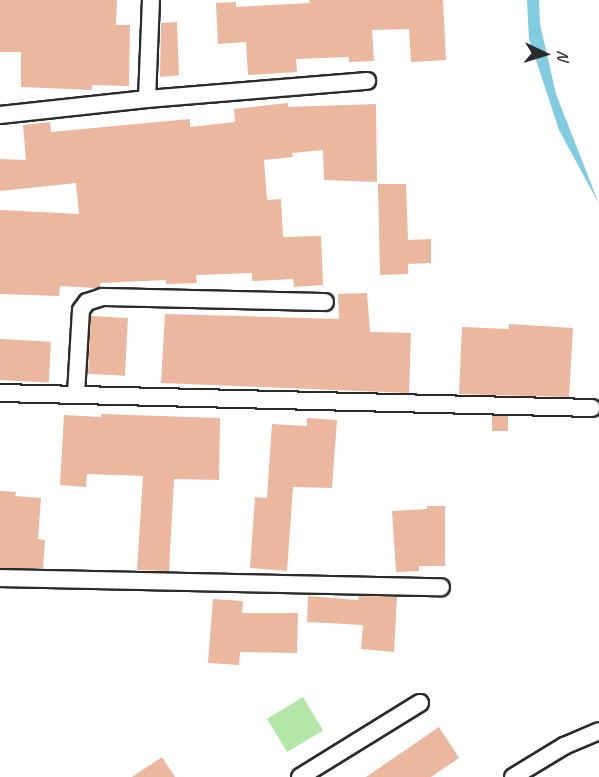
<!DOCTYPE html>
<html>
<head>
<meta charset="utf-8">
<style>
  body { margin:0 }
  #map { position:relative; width:599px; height:777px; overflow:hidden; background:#fff; font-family:Caveat,sans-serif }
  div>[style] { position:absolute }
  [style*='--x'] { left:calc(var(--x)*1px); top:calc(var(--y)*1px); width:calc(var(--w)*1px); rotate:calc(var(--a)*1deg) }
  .green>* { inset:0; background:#b3e6a7; transform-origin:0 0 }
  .water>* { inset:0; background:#81cce1 }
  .building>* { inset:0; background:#ebb79e; transform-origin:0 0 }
  .roads { filter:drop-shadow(2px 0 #2b2b2b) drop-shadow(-2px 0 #2b2b2b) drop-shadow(0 2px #2b2b2b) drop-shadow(0 -2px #2b2b2b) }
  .street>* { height:16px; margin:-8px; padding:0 8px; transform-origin:8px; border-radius:8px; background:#fff }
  span { translate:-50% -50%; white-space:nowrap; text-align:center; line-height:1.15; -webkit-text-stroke:4.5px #fff; paint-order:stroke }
  .north { position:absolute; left:515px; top:24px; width:60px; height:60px; -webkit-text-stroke:4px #fff; paint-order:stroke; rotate:94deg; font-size:16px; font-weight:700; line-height:24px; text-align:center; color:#2b2b2b }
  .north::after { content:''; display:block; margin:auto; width:21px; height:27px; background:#2b2b2b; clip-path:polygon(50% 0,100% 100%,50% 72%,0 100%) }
</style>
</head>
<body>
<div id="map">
  <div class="green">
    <i style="left:303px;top:697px;width:39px;height:42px;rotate:59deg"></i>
  </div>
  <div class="water">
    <i style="clip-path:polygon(527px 0,539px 0,540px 24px,556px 94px,599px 204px,559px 130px,529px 39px)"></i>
  </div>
  <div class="building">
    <i style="clip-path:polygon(0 0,117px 0,116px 25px,130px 25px,129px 86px,92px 85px,92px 90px,21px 87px,21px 52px,0 52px)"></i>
    <i style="clip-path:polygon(309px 0,443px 0,446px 60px,411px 62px,409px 29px,372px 30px,374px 61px,349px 62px,349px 57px,296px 59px,297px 72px,248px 75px,246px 42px,218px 44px,216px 3px,236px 2px,236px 7px,310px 3px)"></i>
    <i style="clip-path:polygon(177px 22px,179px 75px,160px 77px,161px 23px)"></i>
    <i style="clip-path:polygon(288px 103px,288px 107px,376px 104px,377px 182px,324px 180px,323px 150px,292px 153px,293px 157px,264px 160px,267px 200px,281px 199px,283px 237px,321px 236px,323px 285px,294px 287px,293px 279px,252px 281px,252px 273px,196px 275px,197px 283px,166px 284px,166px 280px,100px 283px,100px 287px,96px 288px,60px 286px,59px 296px,0 294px,0 210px,79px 214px,76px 183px,0 191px,0 159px,26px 160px,23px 125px,50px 122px,51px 132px,190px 119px,190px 127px,235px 122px,234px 109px)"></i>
    <i style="clip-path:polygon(378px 184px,406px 184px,408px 240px,431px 239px,431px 263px,408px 264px,408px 274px,380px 275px)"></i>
    <i style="clip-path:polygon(367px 293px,370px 332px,411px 333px,409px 393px,161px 383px,165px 314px,339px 319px,338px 294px)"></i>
    <i style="left:91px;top:316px;width:37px;height:58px;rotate:3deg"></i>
    <i style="clip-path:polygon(509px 324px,573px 328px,569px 397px,459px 394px,462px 327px,509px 329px)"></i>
    <i style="left:0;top:339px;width:51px;height:41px;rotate:3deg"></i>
    <i style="clip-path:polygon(101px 414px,220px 418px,219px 480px,174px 479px,169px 571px,137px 570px,143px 476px,87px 474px,86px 487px,60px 485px,64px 415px,101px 417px)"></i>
    <i style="left:492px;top:416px;width:16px;height:15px"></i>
    <i style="clip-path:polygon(307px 418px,337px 420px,332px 488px,293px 487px,287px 571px,250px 568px,255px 497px,267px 498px,272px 424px,307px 426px)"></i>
    <i style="clip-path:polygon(0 491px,16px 492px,15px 496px,41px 498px,38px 539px,45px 540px,43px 568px,0 568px)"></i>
    <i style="clip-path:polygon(427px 506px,445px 506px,445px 566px,419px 566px,419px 571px,396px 572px,392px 511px,427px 509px)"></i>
    <i style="clip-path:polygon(308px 596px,358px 600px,359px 596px,397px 597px,394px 652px,361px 649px,363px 625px,307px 622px)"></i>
    <i style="clip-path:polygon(213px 599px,243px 601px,242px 613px,298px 613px,297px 653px,240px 652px,239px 665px,208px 663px)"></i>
    <i style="clip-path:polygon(439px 727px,459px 758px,431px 777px,366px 777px)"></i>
    <i style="clip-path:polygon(162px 757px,175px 777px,132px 777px)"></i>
  </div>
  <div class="roads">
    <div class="street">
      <i style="--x:147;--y:99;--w:99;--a:-87.7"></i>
      <i style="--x:0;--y:115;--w:148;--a:-6.2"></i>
      <i style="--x:147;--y:99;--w:221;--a:-4.7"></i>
      <i style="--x:0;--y:393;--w:592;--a:1.45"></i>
      <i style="--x:76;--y:394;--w:84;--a:-86.6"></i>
      <i style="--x:81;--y:310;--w:10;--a:-53"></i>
      <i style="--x:87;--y:302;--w:16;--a:-18"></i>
      <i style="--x:102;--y:297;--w:223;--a:1.3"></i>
      <i style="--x:0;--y:578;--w:441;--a:1.2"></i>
      <i style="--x:300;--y:777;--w:141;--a:-31.7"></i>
      <i style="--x:513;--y:777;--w:60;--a:-31.3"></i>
      <i style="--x:564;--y:746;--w:38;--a:-23"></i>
    </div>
  </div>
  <div class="north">N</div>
</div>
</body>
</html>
